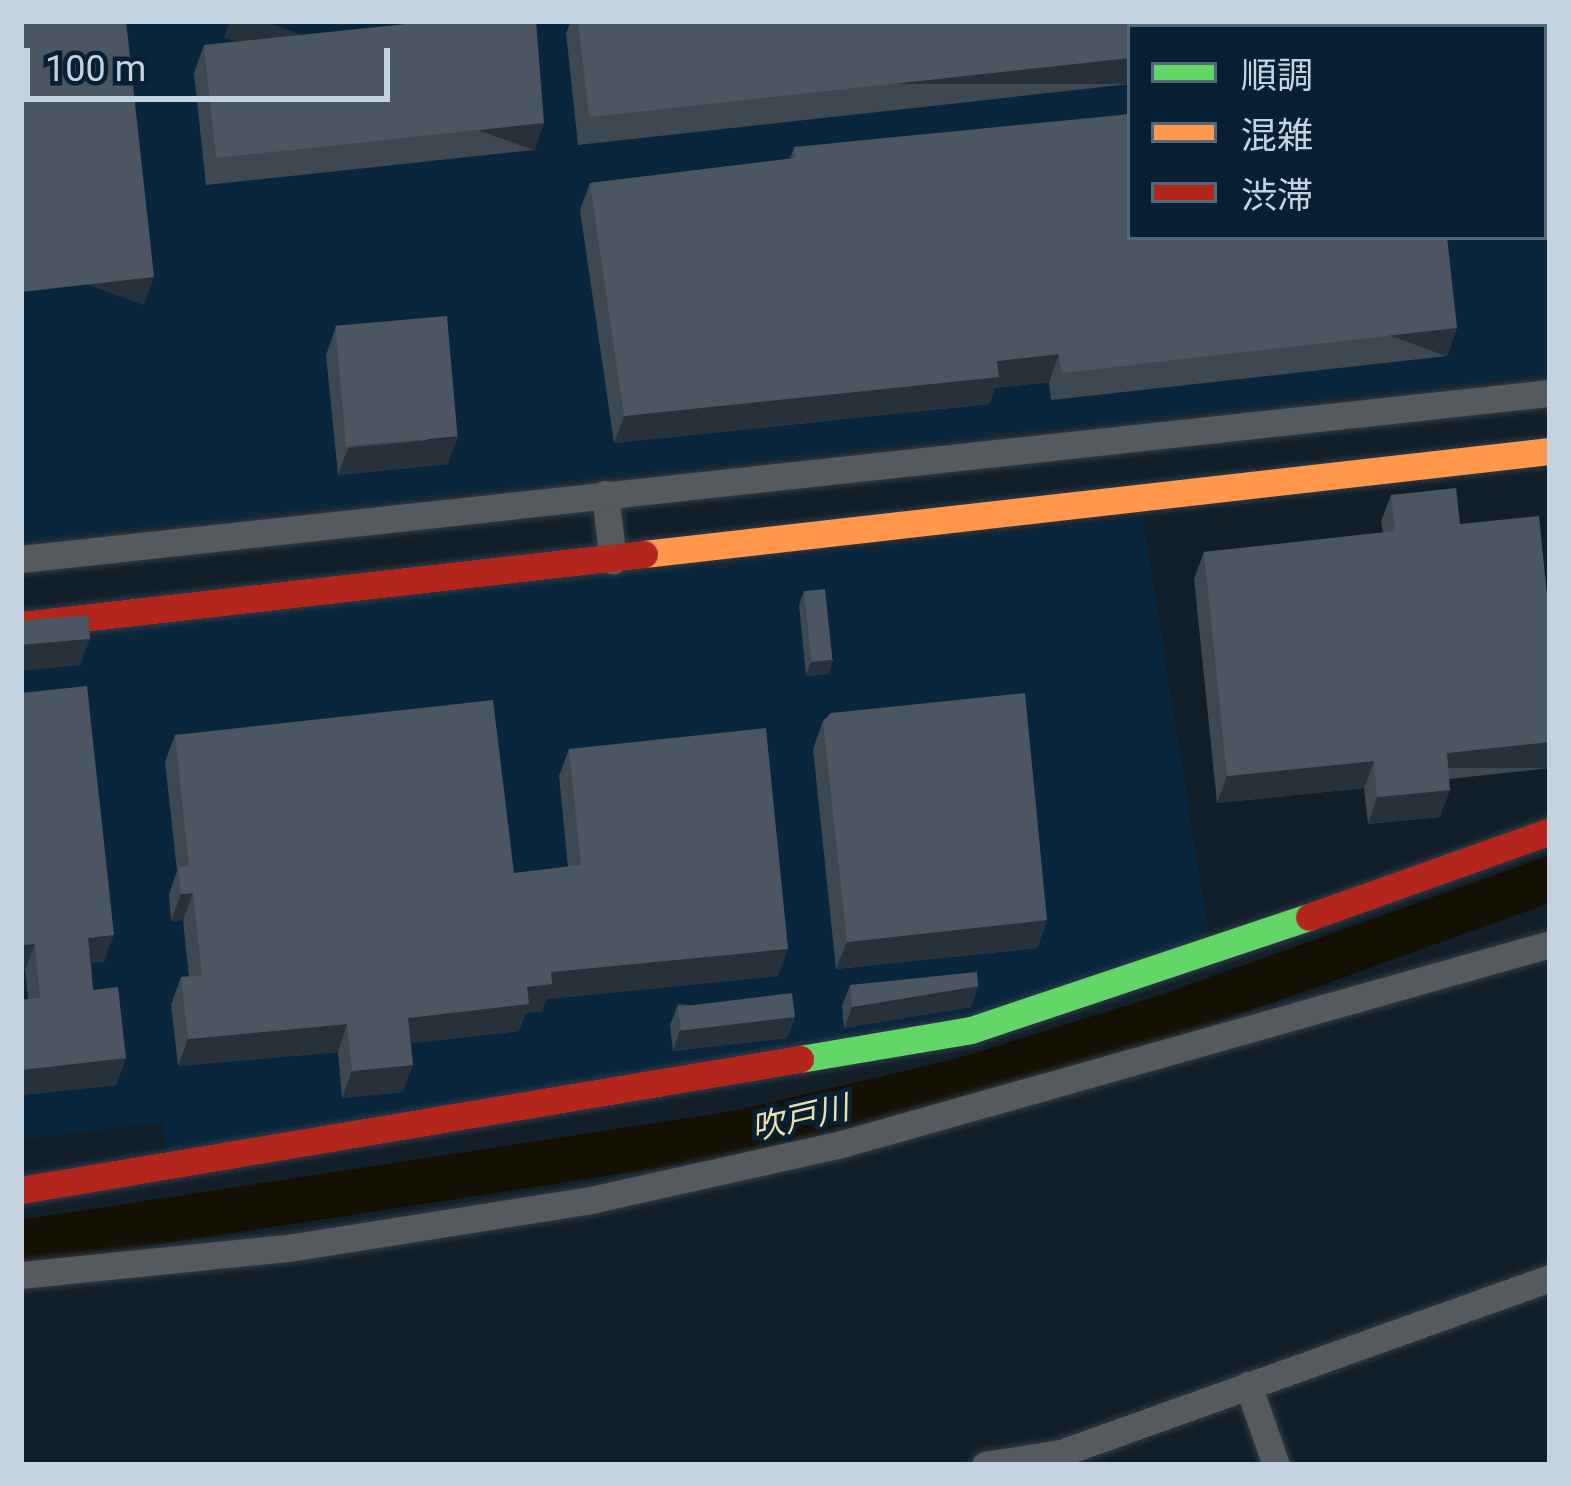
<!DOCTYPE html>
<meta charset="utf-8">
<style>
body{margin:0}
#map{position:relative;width:1571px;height:1486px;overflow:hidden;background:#121f29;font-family:Roboto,"Noto Sans JP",sans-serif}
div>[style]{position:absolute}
.built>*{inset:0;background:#09263c}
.river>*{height:45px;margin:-22.5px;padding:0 22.5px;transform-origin:22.5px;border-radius:22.5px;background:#151004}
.roads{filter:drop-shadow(0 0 3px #303b45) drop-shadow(0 0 3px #303b45)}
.street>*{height:27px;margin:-13.5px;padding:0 13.5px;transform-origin:13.5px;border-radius:13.5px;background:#555a5f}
.fast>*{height:27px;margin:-13.5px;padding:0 13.5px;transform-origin:13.5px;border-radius:13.5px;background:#63d668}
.slow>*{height:27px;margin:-13.5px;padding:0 13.5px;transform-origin:13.5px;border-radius:13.5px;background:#ff974d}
.jam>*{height:27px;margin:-13.5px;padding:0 13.5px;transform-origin:13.5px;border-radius:13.5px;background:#b3261e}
.wall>*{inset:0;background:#3d4851}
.shaded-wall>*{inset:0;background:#26313a;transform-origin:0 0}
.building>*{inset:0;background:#4c5660;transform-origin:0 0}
span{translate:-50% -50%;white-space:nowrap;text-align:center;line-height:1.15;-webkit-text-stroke:9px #082033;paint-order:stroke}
.water-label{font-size:33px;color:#ecdea8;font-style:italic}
.frame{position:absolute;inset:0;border:24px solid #c5d3e0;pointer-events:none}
.legend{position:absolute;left:1127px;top:24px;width:420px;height:216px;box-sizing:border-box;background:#082033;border:3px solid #546878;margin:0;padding:15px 21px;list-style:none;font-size:36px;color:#c5d3e0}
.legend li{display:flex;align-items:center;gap:24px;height:60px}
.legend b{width:60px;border:3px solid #546878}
.scale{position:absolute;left:24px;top:48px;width:366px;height:54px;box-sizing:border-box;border:6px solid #c5d3e0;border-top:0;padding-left:15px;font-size:36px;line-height:42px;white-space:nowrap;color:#c5d3e0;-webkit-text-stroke:9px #082033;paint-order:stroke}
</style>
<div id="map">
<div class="built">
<i style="clip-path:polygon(evenodd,21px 21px,1550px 21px,1550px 375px,21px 542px,21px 21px,1130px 27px,1544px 27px,1544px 237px,1130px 237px,1130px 27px)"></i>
<i style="clip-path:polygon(1143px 518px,1210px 942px,963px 1022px,168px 1158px,162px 1123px,21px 1140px,21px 638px)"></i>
</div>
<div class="river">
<i style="left:21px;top:1242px;width:722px;rotate:-8.68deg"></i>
<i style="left:735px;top:1133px;width:226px;rotate:-13.1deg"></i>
<i style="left:955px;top:1082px;width:228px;rotate:-17.3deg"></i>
<i style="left:1173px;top:1014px;width:401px;rotate:-19.8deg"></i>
</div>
<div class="roads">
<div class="street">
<i style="left:605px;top:494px;width:67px;rotate:83.2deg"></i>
<i style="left:21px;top:559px;width:1538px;rotate:-6.2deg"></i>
<i style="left:21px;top:1275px;width:268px;rotate:-5.8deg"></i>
<i style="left:288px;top:1248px;width:307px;rotate:-9deg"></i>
<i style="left:591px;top:1200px;width:260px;rotate:-12.6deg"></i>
<i style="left:845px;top:1143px;width:733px;rotate:-15.76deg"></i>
<i style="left:1248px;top:1385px;width:85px;rotate:70.7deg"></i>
<i style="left:985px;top:1465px;width:77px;rotate:-9deg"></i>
<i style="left:1061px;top:1453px;width:519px;rotate:-19.69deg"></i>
</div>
<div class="fast">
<i style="left:800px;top:1059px;width:173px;rotate:-9.6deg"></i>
<i style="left:971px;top:1030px;width:356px;rotate:-18.5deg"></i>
</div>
<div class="slow">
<i style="left:644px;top:554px;width:912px;rotate:-6.49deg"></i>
</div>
<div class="jam">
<i style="left:21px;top:625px;width:627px;rotate:-6.5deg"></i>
<i style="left:1309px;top:917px;width:256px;rotate:-19.6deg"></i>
<i style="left:21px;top:1190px;width:790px;rotate:-9.55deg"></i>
</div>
</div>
<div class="wall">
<i style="clip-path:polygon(571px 21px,1424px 21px,1130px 27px,1130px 84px,578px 145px,566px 33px)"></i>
<i style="clip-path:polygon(204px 45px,544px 123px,534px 150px,206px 185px,194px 73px)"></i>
<i style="clip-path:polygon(794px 147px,1457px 328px,1447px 356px,1051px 400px,1049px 382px,995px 388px,989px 404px,614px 443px,580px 210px,590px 183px,790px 159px)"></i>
<i style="clip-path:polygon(336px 327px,448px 464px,338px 475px,326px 355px)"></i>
<i style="clip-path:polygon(1391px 495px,1460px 524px,1550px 625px,1550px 768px,1449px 779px,1440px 817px,1368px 824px,1364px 788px,1217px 803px,1194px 579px,1204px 552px,1383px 533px,1381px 522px)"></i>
<i style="clip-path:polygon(804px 591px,833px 660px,828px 674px,806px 676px,799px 605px)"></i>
<i style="clip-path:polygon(21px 693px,104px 961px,91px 963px,93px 990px,126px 1058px,116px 1085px,21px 1095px,21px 1000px,28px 999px,25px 970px,21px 970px)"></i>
<i style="clip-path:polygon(823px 721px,1047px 920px,1037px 948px,836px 969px,813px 749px)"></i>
<i style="clip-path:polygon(175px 735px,514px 873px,568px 867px,559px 776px,569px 749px,778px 976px,547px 999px,542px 1011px,525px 1013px,519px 1031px,411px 1043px,403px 1092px,342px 1098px,338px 1052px,178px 1066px,171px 1005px,181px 977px,189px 977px,183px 920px,171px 921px,169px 894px,177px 871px,165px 762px)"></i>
<i style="clip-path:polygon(850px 985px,978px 986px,971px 1007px,844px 1028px,842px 1006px)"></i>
<i style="clip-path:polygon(678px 1004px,795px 1017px,787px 1038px,673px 1051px,670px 1025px)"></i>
</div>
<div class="shaded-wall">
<i style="left:1130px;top:58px;width:26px;height:544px;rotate:90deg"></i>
<i style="left:544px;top:123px;width:29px;height:330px;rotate:110deg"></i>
<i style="left:154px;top:277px;width:30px;height:134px;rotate:110deg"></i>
<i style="left:1457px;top:328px;width:30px;height:399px;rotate:110deg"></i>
<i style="clip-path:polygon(1059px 354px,1049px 382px,995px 388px,989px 404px,614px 443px,624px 416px,997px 361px)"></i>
<i style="clip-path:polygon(458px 437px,448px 464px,338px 475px,348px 448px)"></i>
<i style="clip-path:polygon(90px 639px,80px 665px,21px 671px,21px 645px)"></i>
<i style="clip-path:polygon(833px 660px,828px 674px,806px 676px,811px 662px)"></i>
<i style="left:1550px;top:742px;width:26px;height:104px;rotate:90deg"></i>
<i style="clip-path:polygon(1374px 761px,1364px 788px,1217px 803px,1227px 776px)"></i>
<i style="clip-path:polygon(1450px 790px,1440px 817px,1368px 824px,1377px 797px)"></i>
<i style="clip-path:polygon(193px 893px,183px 920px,171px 921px,181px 894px)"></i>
<i style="clip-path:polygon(1047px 920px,1037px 948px,836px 969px,847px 942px)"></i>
<i style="clip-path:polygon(114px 935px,104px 961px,79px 964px,88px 938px)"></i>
<i style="clip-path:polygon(35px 944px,25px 970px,21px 970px,21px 945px)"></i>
<i style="clip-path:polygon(788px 949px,778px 976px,547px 999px,542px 1011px,525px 1013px,519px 1031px,398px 1045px,408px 1018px,527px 987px,551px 972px)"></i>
<i style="clip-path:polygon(978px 986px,971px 1007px,844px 1028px,852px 1007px)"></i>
<i style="clip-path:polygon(795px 1017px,787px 1038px,673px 1051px,680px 1030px)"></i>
<i style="clip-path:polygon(347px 1024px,338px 1052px,178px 1066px,188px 1039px)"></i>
<i style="clip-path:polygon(126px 1058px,116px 1085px,21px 1095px,21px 1070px)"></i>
<i style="clip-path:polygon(413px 1065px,403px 1092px,342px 1098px,352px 1071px)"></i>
</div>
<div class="building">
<i style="clip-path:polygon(21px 21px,126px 21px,154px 277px,21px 292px)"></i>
<i style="clip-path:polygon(435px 21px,536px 21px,544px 123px,216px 158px,204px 45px)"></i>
<i style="clip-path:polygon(578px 21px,1424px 21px,1424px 26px,1130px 27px,1130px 58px,589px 117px)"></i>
<i style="clip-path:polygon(1130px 114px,1130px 237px,1447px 237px,1457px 328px,1061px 373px,1059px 354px,997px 361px,999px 377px,624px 416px,590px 183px,795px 158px,794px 147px)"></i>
<i style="left:447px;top:316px;width:121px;height:112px;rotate:85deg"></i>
<i style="clip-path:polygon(1456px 488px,1460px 524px,1539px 516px,1550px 625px,1550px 742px,1447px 753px,1450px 790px,1377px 797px,1374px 761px,1227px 776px,1204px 552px,1395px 531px,1391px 495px)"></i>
<i style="left:825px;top:589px;width:71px;height:21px;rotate:84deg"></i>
<i style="left:88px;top:615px;width:24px;height:67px;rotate:85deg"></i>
<i style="clip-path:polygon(87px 686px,114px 935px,88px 938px,93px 990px,118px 987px,126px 1058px,21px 1070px,21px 1000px,40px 998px,35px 944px,21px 945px,21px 693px)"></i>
<i style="clip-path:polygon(1025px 693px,1047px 920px,847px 942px,823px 721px,831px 713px)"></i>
<i style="clip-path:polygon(493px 700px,514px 873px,581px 865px,569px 749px,766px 728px,788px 949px,551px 972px,552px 984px,527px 987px,529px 1004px,408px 1018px,413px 1065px,352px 1071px,347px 1024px,188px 1039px,181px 977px,202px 975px,193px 893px,181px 894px,178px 867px,189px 866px,175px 735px)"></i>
<i style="clip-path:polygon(977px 972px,978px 986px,852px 1007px,850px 985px)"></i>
<i style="left:792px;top:993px;width:24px;height:115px;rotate:83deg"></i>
</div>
<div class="water-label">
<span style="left:800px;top:1118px;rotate:-13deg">吹戸川</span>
</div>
<div class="frame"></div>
<ul class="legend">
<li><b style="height:15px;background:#63d668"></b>順調</li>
<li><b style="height:15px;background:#ff974d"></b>混雑</li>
<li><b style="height:15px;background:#b3261e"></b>渋滞</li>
</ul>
<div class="scale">100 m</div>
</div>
